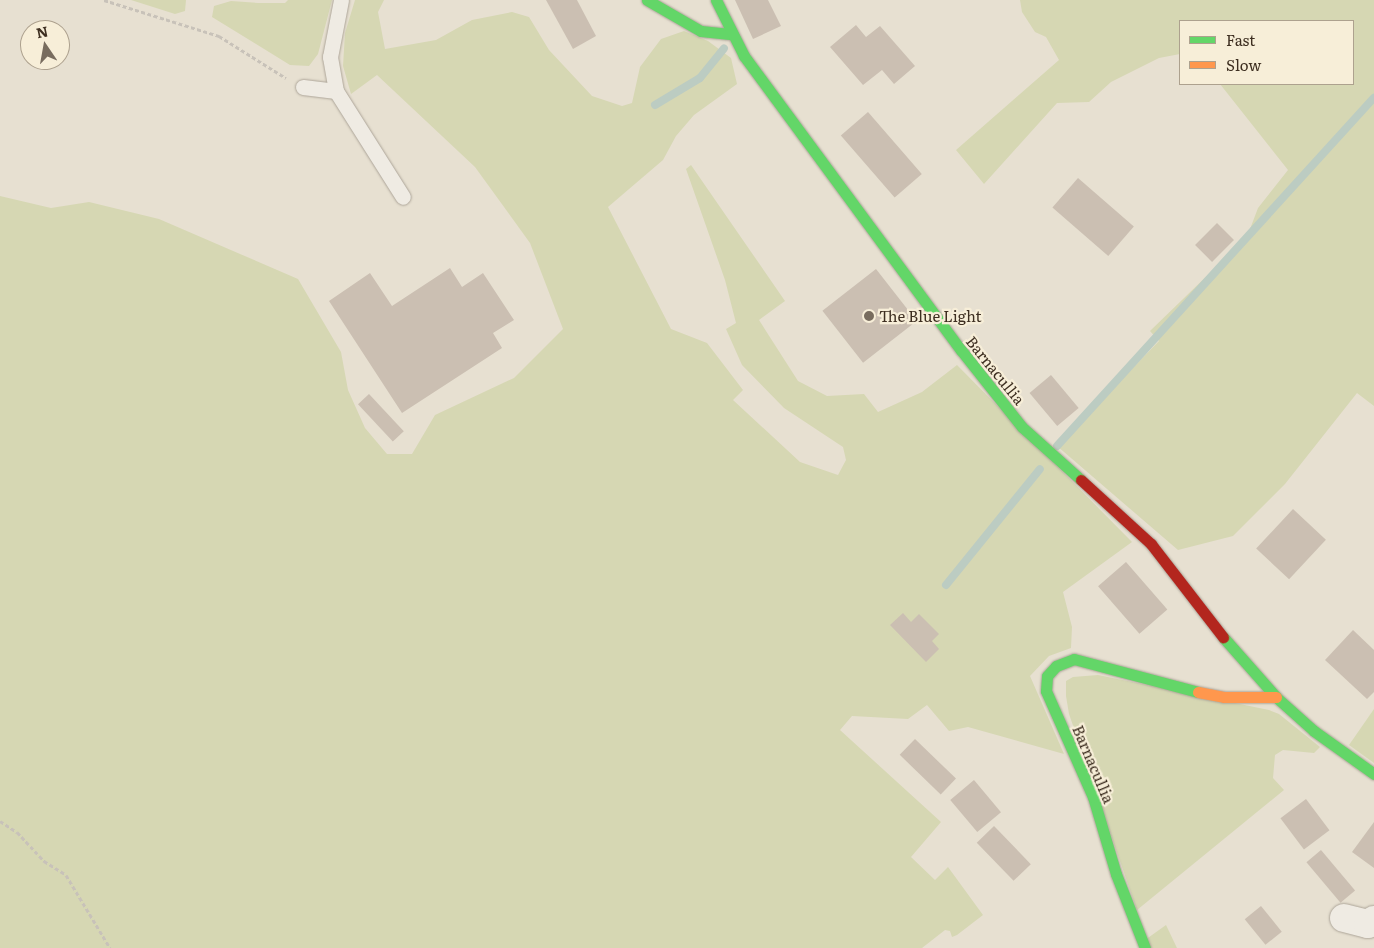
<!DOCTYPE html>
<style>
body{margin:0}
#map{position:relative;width:1374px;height:948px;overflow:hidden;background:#e7e0d1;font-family:Literata,serif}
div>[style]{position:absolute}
.green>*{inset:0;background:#d6d7b3}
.stream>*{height:8px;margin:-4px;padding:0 4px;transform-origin:4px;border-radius:4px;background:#bcccc2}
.building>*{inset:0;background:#cbbfb2;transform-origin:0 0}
.path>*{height:3px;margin-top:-1.5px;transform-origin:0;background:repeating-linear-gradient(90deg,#c8c2b9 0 4px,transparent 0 6.5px)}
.roads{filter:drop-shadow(0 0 1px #ada599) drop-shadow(0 0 1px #ada599)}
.lane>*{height:15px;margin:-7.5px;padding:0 7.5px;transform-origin:7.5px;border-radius:7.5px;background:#efebe3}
.street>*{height:28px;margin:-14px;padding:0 14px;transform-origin:14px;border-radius:14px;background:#efebe3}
.fast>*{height:11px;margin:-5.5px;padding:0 5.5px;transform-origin:5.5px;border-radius:5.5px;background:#63d668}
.slow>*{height:11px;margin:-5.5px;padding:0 5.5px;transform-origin:5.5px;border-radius:5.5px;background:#ff974d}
.jam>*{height:11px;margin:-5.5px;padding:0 5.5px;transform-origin:5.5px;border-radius:5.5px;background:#b3261e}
.dots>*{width:14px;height:14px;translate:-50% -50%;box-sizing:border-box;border:2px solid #f7eed8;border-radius:50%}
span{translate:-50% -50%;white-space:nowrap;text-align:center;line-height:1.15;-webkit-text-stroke:4.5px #f7eed8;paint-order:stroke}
.poi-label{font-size:15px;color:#3d2e20}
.left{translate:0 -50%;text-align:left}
.street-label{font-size:15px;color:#3d2e20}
.legend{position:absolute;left:1179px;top:20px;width:175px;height:65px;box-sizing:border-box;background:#f7eed8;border:1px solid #ada18e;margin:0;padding:6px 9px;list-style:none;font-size:15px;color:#3d2e20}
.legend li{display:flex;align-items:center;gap:10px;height:25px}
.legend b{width:25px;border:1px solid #ada18e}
.north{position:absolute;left:20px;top:20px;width:50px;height:50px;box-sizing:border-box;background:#f7eed8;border:1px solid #ada18e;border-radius:50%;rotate:348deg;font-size:14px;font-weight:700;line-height:20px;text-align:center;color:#3d2e20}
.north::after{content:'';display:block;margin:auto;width:18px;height:22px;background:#786c5e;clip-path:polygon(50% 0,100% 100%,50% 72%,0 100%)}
</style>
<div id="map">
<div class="green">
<i style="clip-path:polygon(131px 0,186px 0,185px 11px,175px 14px)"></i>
<i style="clip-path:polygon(288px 0,332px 0,318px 54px,309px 66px,290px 65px,212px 17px,214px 6px,231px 1px,258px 3px,285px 3px)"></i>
<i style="clip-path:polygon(355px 0,384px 0,378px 12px,385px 49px,436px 40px,472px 20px,512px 12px,529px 17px,549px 50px,592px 96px,622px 106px,632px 103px,640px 67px,661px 39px,684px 31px,708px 41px,731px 58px,737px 84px,694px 115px,676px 136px,663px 160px,608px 207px,671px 329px,707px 343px,743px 390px,733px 400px,800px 462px,838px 475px,846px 460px,843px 447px,784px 408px,742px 365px,726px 329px,736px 323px,725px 280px,686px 169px,691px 165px,785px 301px,759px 320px,798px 381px,827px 396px,864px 394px,878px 412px,922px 392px,957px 365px,1132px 542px,1063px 592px,1072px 627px,1071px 648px,1049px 656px,1030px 676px,1064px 754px,968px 727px,949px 731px,927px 705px,908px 719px,852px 716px,840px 730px,941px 822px,911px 857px,935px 880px,948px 867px,983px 915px,957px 935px,952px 937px,950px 931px,945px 930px,922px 948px,0 948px,0 196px,51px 208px,89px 202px,159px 219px,298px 279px,341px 352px,348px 390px,365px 428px,387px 454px,412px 454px,435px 415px,514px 378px,563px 329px,530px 243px,475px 167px,377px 75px,351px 94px,343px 66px,345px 33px)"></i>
<i style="clip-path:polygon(1020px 0,1374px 0,1374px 406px,1357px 393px,1285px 484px,1233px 536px,1178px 550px,1057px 446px,1159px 341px,1150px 331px,1247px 237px,1258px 208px,1288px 170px,1220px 84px,1353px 84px,1353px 21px,1180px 21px,1180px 54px,1159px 58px,1111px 82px,1089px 102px,1057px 103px,984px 184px,956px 150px,1059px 60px,1046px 37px,1035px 32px,1022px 12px)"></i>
<i style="clip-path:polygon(1098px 675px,1269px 710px,1279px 714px,1320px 747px,1314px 753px,1283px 750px,1275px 755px,1273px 778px,1284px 790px,1137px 910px,1069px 714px,1066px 696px,1066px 681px,1073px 677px)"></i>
<i style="clip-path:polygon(1374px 709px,1374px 763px,1349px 745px)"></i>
<i style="clip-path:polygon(1166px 925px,1177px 948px,1148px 948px,1145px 940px)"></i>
</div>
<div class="stream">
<i style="left:655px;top:105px;width:52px;rotate:-31deg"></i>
<i style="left:700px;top:78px;width:38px;rotate:-51deg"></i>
<i style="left:1057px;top:446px;width:471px;rotate:-47.7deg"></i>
<i style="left:946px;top:585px;width:149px;rotate:-51deg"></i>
</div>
<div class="building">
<i style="clip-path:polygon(546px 0,577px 0,596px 36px,573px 49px)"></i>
<i style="clip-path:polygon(735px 0,768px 0,781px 26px,753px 39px)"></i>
<i style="clip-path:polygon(856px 25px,866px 37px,880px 26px,915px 66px,894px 84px,882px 70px,863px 85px,830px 47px)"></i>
<i style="left:868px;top:112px;width:82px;height:36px;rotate:49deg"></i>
<i style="left:1078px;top:178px;width:74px;height:39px;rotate:41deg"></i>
<i style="left:1217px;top:223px;width:24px;height:31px;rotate:45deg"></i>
<i style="clip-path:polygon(450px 268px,462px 287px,483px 273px,514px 320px,493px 333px,502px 348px,402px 413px,329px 301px,370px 273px,392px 306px)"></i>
<i style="left:876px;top:269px;width:66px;height:68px;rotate:52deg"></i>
<i style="left:1051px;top:375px;width:43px;height:28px;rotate:50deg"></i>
<i style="left:369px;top:394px;width:51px;height:15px;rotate:47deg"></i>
<i style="left:1293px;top:509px;width:45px;height:54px;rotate:43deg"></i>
<i style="left:1126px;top:562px;width:63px;height:37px;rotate:49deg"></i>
<i style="clip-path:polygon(903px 613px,911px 622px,919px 614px,939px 634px,932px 641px,939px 649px,926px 662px,890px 625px)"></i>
<i style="clip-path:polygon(1353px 630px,1374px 650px,1374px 692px,1367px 699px,1325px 660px)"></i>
<i style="left:915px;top:739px;width:57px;height:22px;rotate:44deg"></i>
<i style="left:974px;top:780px;width:42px;height:31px;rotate:50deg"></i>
<i style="left:1306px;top:799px;width:39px;height:32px;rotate:53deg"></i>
<i style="clip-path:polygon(1374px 822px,1374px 868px,1352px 852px)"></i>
<i style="left:994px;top:826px;width:53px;height:24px;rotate:46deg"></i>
<i style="left:1321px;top:850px;width:53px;height:19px;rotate:50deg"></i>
<i style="left:1261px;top:906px;width:33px;height:21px;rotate:51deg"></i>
</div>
<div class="path">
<i style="left:104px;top:0;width:121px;rotate:17.4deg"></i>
<i style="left:219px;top:36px;width:79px;rotate:32.1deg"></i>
<i style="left:0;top:821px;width:20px;rotate:33deg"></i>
<i style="left:17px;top:832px;width:40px;rotate:47deg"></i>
<i style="left:44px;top:861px;width:26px;rotate:32deg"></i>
<i style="left:66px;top:875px;width:85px;rotate:58.9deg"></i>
</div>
<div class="roads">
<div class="lane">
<i style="left:303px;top:87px;width:33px;rotate:7deg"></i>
<i style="left:336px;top:91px;width:35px;rotate:-100deg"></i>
<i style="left:330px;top:57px;width:58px;rotate:-79.1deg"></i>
<i style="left:336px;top:91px;width:125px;rotate:57.7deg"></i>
</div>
<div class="street">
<i style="left:1344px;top:918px;width:25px;rotate:14deg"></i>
<i style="left:1368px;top:924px;width:7px;rotate:-34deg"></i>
</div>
<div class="fast">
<i style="left:647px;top:0;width:62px;rotate:29.9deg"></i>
<i style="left:701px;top:31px;width:31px;rotate:6deg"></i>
<i style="left:716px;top:0;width:63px;rotate:63.4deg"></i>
<i style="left:744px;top:56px;width:365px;rotate:53.6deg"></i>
<i style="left:961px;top:350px;width:98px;rotate:51.6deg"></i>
<i style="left:1022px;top:427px;width:79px;rotate:41.9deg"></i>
<i style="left:1223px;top:637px;width:80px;rotate:48.5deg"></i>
<i style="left:1276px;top:697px;width:51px;rotate:41.8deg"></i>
<i style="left:1314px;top:731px;width:74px;rotate:35.6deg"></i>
<i style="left:1145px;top:948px;width:79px;rotate:-111.4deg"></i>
<i style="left:1116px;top:874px;width:80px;rotate:-106.6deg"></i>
<i style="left:1093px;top:797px;width:116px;rotate:-113.9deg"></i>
<i style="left:1046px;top:691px;width:15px;rotate:-86deg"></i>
<i style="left:1047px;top:676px;width:13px;rotate:-48deg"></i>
<i style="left:1056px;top:666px;width:19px;rotate:-21deg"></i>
<i style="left:1074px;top:659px;width:128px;rotate:14.9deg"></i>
</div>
<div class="slow">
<i style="left:1198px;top:692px;width:26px;rotate:11deg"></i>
<i style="left:1224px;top:697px;width:52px"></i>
</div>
<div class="jam">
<i style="left:1081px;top:480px;width:95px;rotate:42.4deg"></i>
<i style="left:1151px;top:544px;width:118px;rotate:52.3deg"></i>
</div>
</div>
<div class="dots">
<i style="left:869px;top:316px;background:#786c5e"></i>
</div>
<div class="poi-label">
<span class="left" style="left:879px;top:316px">The Blue Light</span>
</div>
<div class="street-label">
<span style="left:996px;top:370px;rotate:51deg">Barnacullia</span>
<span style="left:1094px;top:764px;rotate:67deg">Barnacullia</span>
</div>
<ul class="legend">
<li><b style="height:6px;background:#63d668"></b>Fast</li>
<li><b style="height:6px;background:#ff974d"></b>Slow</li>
</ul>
<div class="north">N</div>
</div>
